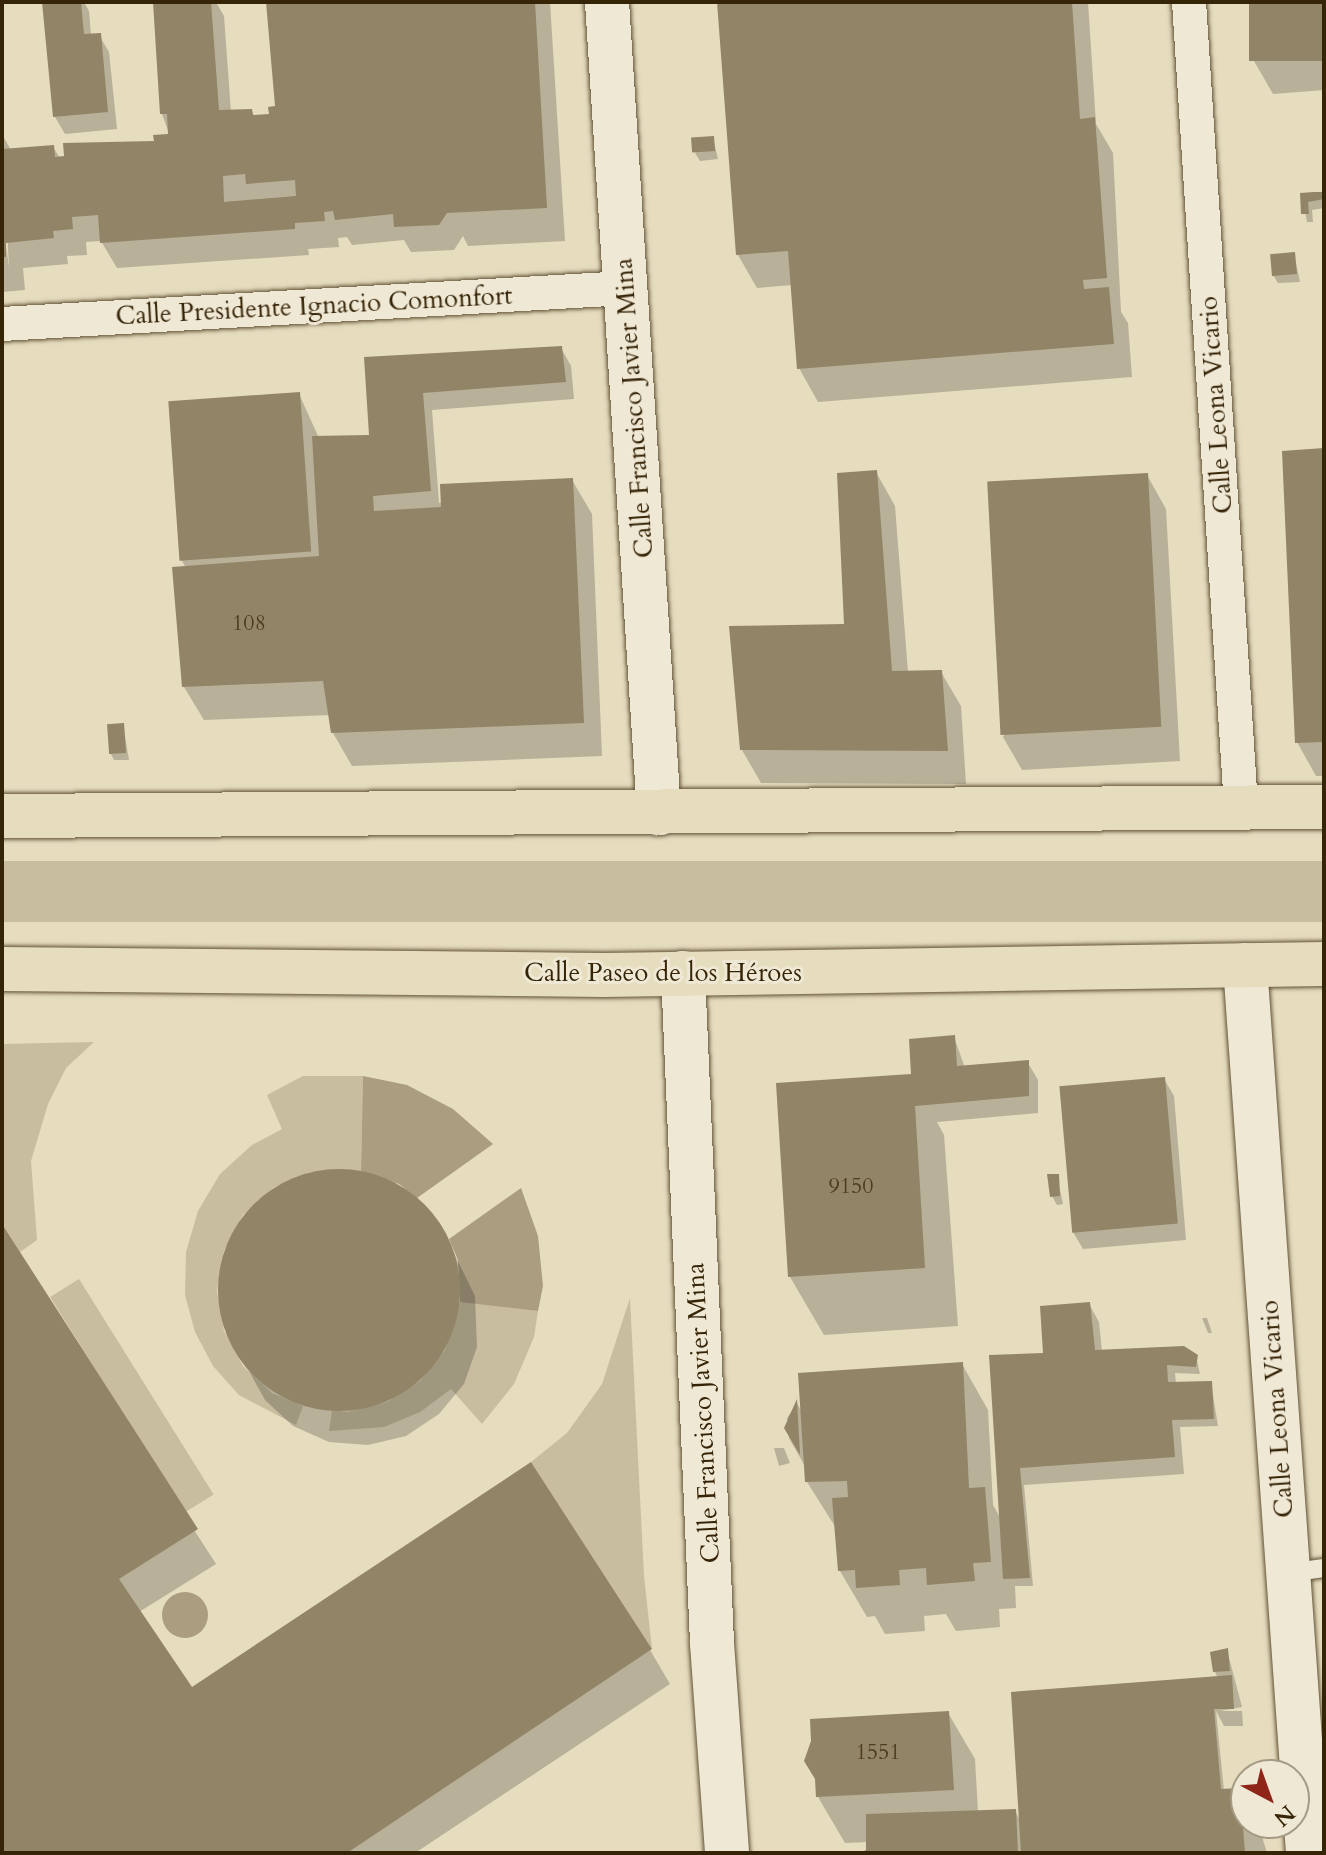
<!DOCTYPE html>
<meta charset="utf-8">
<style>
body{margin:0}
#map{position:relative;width:1326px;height:1855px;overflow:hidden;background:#e6dcbe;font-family:Cardo,serif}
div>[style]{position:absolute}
.green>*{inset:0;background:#c8bd9f;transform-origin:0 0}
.water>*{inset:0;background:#aa9d80}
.round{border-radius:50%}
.shadow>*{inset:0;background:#0003}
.building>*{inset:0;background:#928466;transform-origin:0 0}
.roads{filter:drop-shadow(0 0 2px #625235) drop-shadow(0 0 2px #625235)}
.service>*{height:18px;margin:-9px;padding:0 9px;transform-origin:9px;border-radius:9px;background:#efe8d5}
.minor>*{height:34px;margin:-17px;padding:0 17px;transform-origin:17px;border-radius:17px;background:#efe8d5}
.tertiary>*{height:44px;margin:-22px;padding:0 22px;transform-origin:22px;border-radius:22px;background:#efe8d5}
.primary>*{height:44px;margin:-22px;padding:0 22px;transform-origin:22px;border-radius:22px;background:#e6dcbe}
span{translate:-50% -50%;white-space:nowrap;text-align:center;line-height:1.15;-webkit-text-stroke:6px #efe8d5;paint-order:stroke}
.number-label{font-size:22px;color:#4d3c1f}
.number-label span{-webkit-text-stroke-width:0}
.street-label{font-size:26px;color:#362407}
.frame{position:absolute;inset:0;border:4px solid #362407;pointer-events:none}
.north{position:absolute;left:1230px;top:1759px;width:80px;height:80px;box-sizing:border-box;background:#efe8d5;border:2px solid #a59a83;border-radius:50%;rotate:139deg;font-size:22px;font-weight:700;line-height:32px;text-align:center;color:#362407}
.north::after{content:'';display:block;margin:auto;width:28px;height:36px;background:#8f2418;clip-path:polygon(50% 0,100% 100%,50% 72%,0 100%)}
</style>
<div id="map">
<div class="green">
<i style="left:1324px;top:861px;width:61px;height:1322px;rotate:90deg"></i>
<i style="clip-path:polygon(94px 1042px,66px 1068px,48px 1104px,31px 1161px,37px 1240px,20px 1252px,2px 1224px,2px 1044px)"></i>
<i style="clip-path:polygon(303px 1076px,363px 1076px,361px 1171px,311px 1172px,273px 1188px,243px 1215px,224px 1251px,217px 1291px,224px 1331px,243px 1366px,272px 1393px,303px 1406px,296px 1425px,239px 1395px,213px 1366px,195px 1332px,185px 1295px,186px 1252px,198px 1211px,220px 1174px,252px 1145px,282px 1129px,267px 1095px)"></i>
<i style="left:79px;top:1279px;width:254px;height:34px;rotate:58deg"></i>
<i style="clip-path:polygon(630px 1298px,644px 1576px,652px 1649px,531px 1462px,567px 1433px,602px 1384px)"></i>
<i style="clip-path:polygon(460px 1301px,538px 1311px,534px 1337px,514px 1384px,482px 1424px,451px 1389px,420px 1412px,384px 1427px,329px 1431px,332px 1410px,348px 1412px,387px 1402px,420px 1381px,445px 1350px)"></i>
</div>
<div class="water">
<i style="clip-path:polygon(363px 1076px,407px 1085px,453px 1109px,493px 1144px,417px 1198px,399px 1184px,361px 1171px)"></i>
<i style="clip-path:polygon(521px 1188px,538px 1236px,543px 1286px,538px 1311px,460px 1302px,458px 1260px,449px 1239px)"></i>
<i class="round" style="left:162px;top:1592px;width:46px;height:46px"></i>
</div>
<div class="shadow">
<i style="clip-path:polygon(44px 2px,84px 2px,89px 11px,91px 35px,99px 35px,109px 52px,117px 129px,65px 134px,55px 117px)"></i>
<i style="clip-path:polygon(155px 2px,216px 2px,224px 16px,231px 112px,251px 111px,255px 117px,272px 116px,277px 108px,268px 2px,550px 2px,565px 241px,468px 246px,463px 236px,454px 250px,411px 252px,404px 240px,352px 245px,347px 237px,338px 238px,339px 247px,308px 249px,309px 255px,117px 268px,101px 241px,86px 242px,87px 255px,67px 256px,68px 264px,23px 268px,25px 290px,2px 292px,2px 217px,9px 267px,2px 134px,11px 150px,53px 147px,60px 158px,157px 142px,170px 136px,162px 114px)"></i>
<i style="clip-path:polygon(719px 2px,1088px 2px,1096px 124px,1113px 153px,1121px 312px,1128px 323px,1132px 377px,818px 402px,799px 368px,792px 285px,757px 288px,738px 255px)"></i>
<i style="clip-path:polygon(1251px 2px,1324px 2px,1324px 90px,1273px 94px,1254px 61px)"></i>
<i style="clip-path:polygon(713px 138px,718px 159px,700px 161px,695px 153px)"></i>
<i style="clip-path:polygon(1324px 194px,1324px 208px,1312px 210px,1313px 222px,1307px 222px,1302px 195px)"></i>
<i style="clip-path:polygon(1294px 254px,1300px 282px,1278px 283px,1273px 275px)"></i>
<i style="clip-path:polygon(561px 348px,571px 366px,574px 399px,432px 410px,439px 503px,572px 480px,592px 514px,602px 756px,352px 766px,333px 733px,330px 715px,204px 720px,184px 687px,186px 568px,181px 559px,299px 394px,319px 438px,371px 443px,366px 359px)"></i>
<i style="clip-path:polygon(1324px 450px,1324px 776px,1316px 776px,1297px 742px)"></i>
<i style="clip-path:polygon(876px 472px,895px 506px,908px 672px,941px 672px,961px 706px,966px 784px,761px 783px,742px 750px,846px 626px)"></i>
<i style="clip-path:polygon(1147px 475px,1166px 509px,1180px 761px,1022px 770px,1003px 737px)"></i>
<i style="clip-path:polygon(123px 725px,129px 760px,114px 760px,110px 752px)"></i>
<i style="clip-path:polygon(954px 1037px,965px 1068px,1028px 1063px,1038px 1080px,1038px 1113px,937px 1122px,944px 1135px,958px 1326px,824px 1335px,790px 1277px,915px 1084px)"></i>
<i style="clip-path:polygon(1164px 1079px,1174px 1096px,1186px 1240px,1083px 1249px,1073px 1232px)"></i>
<i style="clip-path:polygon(311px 1174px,369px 1175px,416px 1200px,443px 1231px,475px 1296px,477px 1347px,464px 1384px,439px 1414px,406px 1436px,368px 1445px,329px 1442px,293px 1426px,265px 1400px,226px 1330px,219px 1291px,226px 1251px,245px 1216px,275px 1190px)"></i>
<i style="clip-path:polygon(1057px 1176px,1063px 1204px,1057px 1205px,1052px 1196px)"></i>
<i style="clip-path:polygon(2px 1232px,216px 1564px,139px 1612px,191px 1690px,650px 1650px,670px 1684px,415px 1853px,2px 1853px)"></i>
<i style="clip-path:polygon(1089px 1304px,1099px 1322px,1102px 1352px,1196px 1356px,1200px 1374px,1175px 1373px,1176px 1384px,1211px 1383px,1218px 1426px,1180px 1427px,1184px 1474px,1024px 1485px,1033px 1586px,1015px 1586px,1016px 1608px,999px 1609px,1000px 1627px,956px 1631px,946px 1614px,924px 1616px,925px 1631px,885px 1634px,875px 1616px,867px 1617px,840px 1571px,836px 1528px,807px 1482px,806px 1468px,789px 1438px,787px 1418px,797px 1403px,803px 1414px,962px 1364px,988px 1410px,993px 1505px,1001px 1519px,1045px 1355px)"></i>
<i style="clip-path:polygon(1202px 1318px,1207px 1318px,1212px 1333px,1208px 1333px)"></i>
<i style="clip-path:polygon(774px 1448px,784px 1448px,790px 1463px,779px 1466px)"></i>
<i style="clip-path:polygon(1227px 1650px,1242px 1707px,1220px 1711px,1242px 1711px,1243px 1726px,1224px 1726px,1216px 1711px,1224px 1791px,1239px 1790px,1246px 1802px,1246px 1823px,1258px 1823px,1267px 1853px,865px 1853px,868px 1842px,845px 1843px,818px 1797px,948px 1713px,975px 1759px,978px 1812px,1015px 1811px,1021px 1822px,1218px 1678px,1215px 1672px)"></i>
</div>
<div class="building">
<i style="clip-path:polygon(42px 2px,81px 2px,84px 34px,101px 33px,108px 112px,53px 117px)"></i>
<i style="clip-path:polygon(evenodd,153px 2px,211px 2px,219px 110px,252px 109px,253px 115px,269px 114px,268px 107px,275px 106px,266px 2px,535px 2px,547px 208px,447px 213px,439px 225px,394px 227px,393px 214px,335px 220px,333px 211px,324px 212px,325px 221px,295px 223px,295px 229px,100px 243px,98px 215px,72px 217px,73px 229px,53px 231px,54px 238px,6px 243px,6px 257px,2px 257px,2px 149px,54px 145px,55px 157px,64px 156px,63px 143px,154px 141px,153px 135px,168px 134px,167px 114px,160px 114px,153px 2px,245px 174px,246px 184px,295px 180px,296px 196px,224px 202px,223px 176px,245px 174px)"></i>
<i style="clip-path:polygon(717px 2px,1072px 2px,1080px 119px,1095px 117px,1107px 278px,1083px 280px,1084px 289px,1109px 287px,1114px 344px,797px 369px,788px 251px,736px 255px)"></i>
<i style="left:1249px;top:2px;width:75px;height:59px"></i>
<i style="left:714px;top:136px;width:15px;height:23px;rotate:86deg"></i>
<i style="clip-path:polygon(1314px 192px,1324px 192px,1324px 199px,1308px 202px,1309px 214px,1301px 214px,1300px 193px)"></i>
<i style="left:1295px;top:252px;width:22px;height:25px;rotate:85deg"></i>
<i style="clip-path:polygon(562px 346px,566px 382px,423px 393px,431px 491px,373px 496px,374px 511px,441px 507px,440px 484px,573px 478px,584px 723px,331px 733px,323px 681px,182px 687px,172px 567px,319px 556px,312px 436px,369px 435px,364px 357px)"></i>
<i style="left:300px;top:392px;width:160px;height:132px;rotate:86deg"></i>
<i style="clip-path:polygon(1324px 448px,1324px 742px,1295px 743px,1282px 451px)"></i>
<i style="clip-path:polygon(877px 470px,892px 671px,942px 670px,948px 751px,740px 750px,729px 626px,844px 624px,837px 473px)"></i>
<i style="left:1148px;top:473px;width:254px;height:161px;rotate:87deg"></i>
<i style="left:124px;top:723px;width:30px;height:17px;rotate:86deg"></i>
<i style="clip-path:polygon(955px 1035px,957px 1066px,1029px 1060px,1029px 1096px,915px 1106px,925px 1268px,788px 1277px,776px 1083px,911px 1074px,909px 1039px)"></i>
<i style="left:1165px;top:1077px;width:147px;height:106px;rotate:85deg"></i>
<i class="round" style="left:218px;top:1169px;width:242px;height:242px"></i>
<i style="clip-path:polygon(1047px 1174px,1059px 1174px,1060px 1196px,1050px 1197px)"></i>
<i style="clip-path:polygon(2px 1224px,198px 1529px,119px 1579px,192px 1687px,531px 1462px,652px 1649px,347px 1853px,2px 1853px)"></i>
<i style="clip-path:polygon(1090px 1302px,1095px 1350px,1184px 1346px,1198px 1355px,1196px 1367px,1167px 1365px,1168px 1382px,1212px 1381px,1214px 1419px,1172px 1420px,1175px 1457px,1020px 1468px,1030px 1578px,1003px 1579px,989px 1355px,1043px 1353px,1040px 1306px)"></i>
<i style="clip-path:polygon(963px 1362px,969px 1488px,985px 1487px,991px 1562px,973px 1563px,975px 1581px,927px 1585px,926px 1568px,899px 1570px,900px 1585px,856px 1588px,855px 1570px,838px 1571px,832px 1498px,848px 1497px,847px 1481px,805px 1482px,798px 1373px)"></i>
<i style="clip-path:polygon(797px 1399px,800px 1455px,784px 1428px)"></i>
<i style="clip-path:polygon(1228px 1648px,1230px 1671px,1213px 1672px,1210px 1652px)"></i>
<i style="clip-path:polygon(1232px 1675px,1234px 1709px,1214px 1709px,1221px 1789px,1240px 1788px,1245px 1853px,1021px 1853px,1011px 1692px)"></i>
<i style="clip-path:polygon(949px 1711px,954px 1790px,816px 1797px,815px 1779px,804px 1761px,811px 1741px,810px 1719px)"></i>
<i style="clip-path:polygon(1016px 1809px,1018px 1853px,860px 1853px,866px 1850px,866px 1814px)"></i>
</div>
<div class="roads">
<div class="service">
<i style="left:1288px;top:1573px;width:36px;rotate:-8deg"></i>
</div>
<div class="minor">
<i style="left:1189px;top:2px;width:807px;rotate:86.3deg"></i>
<i style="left:2px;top:324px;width:625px;rotate:-3.3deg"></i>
</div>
<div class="tertiary">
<i style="left:607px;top:2px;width:813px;rotate:86.33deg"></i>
<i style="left:1245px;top:965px;width:890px;rotate:85.94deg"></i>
<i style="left:683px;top:973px;width:671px;rotate:87.52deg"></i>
<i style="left:712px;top:1643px;width:211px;rotate:85.9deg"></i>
</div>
<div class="primary">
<i style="left:2px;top:816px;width:1322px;rotate:-0.39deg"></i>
<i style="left:2px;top:969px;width:602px;rotate:0.57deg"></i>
<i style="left:604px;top:975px;width:720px;rotate:-0.88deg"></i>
</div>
</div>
<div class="number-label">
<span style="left:249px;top:624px">108</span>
<span style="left:851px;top:1187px">9150</span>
<span style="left:878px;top:1753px">1551</span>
</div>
<div class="street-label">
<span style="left:314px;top:306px;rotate:-3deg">Calle Presidente Ignacio Comonfort</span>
<span style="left:1216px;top:405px;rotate:-94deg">Calle Leona Vicario</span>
<span style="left:634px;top:408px;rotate:-94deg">Calle Francisco Javier Mina</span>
<span style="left:663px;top:973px">Calle Paseo de los Héroes</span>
<span style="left:1277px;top:1409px;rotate:-94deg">Calle Leona Vicario</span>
<span style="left:703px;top:1413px;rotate:-93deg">Calle Francisco Javier Mina</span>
</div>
<div class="frame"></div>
<div class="north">N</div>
</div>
